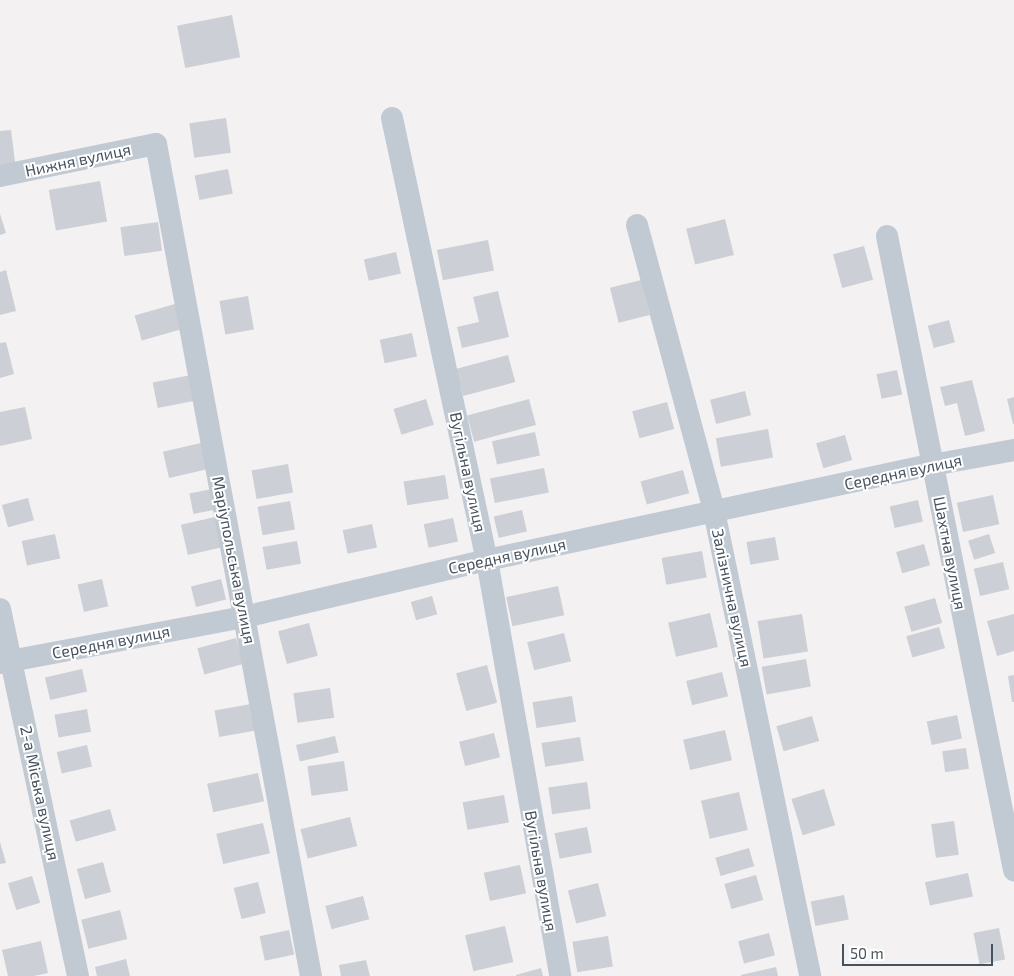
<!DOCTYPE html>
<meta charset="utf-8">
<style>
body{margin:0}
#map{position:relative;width:1014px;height:976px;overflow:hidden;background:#f3f1f1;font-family:"Exo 2",sans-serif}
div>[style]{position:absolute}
.building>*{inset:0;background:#cccfd5;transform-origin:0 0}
.street>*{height:22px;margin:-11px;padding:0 11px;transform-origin:11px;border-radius:11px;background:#c1c9d3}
span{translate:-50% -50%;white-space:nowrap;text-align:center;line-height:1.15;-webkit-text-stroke:4px #fff;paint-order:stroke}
.street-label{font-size:16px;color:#47525f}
.scale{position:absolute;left:842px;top:944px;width:151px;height:22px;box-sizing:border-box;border:2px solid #47525f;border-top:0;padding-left:6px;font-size:15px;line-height:18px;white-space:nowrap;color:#47525f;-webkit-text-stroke:4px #fff;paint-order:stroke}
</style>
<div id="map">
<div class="building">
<i style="left:232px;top:15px;width:43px;height:56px;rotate:79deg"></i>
<i style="left:226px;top:118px;width:35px;height:37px;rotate:82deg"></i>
<i style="clip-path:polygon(11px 130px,15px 162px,0 165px,0 131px)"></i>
<i style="left:228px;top:169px;width:25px;height:34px;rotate:79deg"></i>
<i style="left:100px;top:181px;width:41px;height:52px;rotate:80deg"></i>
<i style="clip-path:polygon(0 214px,6px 233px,0 235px)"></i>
<i style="left:725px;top:219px;width:37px;height:40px;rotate:76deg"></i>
<i style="left:158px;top:222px;width:29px;height:38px;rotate:82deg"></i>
<i style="left:488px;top:240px;width:31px;height:52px;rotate:79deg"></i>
<i style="left:864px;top:246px;width:35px;height:32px;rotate:75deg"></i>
<i style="left:396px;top:252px;width:22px;height:33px;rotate:77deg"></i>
<i style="clip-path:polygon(6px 270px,16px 311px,0 315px,0 272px)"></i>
<i style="left:641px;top:280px;width:36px;height:32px;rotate:76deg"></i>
<i style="clip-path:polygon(498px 291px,509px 337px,462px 348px,457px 327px,479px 322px,473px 297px)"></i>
<i style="left:248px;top:296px;width:34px;height:29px;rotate:80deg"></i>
<i style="left:175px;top:304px;width:26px;height:42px;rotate:74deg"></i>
<i style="left:949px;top:320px;width:23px;height:22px;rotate:75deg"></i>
<i style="left:412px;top:333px;width:24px;height:33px;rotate:78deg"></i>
<i style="clip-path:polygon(6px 342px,14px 374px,0 378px,0 343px)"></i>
<i style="left:508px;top:355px;width:28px;height:54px;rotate:75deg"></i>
<i style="left:897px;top:370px;width:25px;height:21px;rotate:78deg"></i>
<i style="left:191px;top:375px;width:26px;height:39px;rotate:79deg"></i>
<i style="clip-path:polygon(972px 380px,985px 431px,965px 436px,957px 403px,945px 406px,940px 387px)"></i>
<i style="left:745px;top:391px;width:25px;height:36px;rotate:76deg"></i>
<i style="clip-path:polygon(1014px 397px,1014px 424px,1013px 424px,1007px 399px)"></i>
<i style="left:426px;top:399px;width:27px;height:34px;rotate:73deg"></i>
<i style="left:529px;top:399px;width:27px;height:64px;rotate:75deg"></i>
<i style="left:667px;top:402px;width:28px;height:36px;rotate:75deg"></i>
<i style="clip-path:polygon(25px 407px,32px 439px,0 446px,0 412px)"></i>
<i style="left:768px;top:429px;width:29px;height:53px;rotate:80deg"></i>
<i style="left:535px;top:432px;width:24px;height:44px;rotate:78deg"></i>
<i style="left:845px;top:435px;width:26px;height:30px;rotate:74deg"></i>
<i style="left:201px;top:443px;width:27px;height:39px;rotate:77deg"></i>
<i style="left:288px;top:464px;width:29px;height:37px;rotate:80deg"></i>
<i style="left:544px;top:468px;width:25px;height:55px;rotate:79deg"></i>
<i style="left:683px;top:470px;width:24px;height:44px;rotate:75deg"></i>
<i style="left:445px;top:475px;width:24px;height:42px;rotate:81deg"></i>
<i style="left:212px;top:489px;width:21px;height:23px;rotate:79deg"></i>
<i style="left:993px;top:495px;width:30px;height:37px;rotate:78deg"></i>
<i style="left:28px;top:498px;width:23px;height:27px;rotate:75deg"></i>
<i style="left:918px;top:500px;width:22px;height:29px;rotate:77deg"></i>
<i style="left:290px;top:501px;width:29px;height:33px;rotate:80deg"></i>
<i style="left:522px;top:510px;width:22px;height:29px;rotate:77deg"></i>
<i style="left:215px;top:517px;width:31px;height:35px;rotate:77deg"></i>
<i style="left:453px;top:518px;width:24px;height:30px;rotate:78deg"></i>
<i style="left:372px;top:524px;width:24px;height:30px;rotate:78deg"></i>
<i style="left:55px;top:534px;width:25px;height:34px;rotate:78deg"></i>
<i style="left:989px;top:534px;width:20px;height:22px;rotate:72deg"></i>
<i style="left:775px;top:537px;width:23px;height:29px;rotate:80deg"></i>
<i style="left:297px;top:541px;width:23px;height:35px;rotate:80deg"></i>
<i style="left:924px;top:544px;width:22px;height:29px;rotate:74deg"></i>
<i style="left:702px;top:551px;width:27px;height:41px;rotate:80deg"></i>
<i style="left:1003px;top:562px;width:28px;height:30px;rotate:77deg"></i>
<i style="left:102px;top:579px;width:28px;height:25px;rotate:77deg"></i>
<i style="left:221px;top:579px;width:21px;height:31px;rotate:76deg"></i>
<i style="left:558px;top:586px;width:30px;height:53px;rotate:78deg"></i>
<i style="left:432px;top:596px;width:19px;height:22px;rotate:74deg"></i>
<i style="left:935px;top:598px;width:26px;height:32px;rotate:74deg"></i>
<i style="left:710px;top:613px;width:35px;height:43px;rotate:77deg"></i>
<i style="left:802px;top:614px;width:38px;height:45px;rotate:81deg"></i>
<i style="clip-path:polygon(1014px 614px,1014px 651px,997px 656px,987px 621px)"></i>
<i style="left:309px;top:623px;width:34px;height:32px;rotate:75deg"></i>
<i style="left:939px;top:627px;width:22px;height:34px;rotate:74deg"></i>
<i style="left:564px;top:633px;width:29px;height:38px;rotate:76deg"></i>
<i style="left:236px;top:638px;width:27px;height:40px;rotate:75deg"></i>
<i style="left:806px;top:659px;width:28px;height:45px;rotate:80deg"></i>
<i style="left:487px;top:665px;width:39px;height:32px;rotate:75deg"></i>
<i style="left:82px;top:669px;width:23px;height:38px;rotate:77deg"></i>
<i style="left:722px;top:672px;width:25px;height:37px;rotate:76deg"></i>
<i style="clip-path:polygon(1014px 675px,1014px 702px,1012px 702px,1008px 676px)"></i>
<i style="left:330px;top:688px;width:30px;height:37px;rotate:82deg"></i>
<i style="left:572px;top:696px;width:26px;height:40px;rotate:81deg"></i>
<i style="left:251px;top:704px;width:27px;height:37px;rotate:80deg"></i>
<i style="left:87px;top:709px;width:23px;height:33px;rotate:80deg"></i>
<i style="left:957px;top:715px;width:24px;height:31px;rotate:78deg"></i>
<i style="left:812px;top:716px;width:26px;height:37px;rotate:74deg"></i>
<i style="left:725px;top:730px;width:31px;height:43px;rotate:77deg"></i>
<i style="left:494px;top:733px;width:25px;height:36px;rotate:76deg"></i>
<i style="left:335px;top:736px;width:17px;height:40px;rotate:77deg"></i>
<i style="left:580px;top:737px;width:24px;height:39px;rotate:81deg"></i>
<i style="left:87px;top:745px;width:22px;height:31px;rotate:77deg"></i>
<i style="left:966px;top:748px;width:21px;height:24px;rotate:82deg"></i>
<i style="left:344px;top:761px;width:30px;height:37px;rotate:82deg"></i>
<i style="left:258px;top:773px;width:29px;height:52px;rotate:78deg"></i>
<i style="left:587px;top:782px;width:27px;height:39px;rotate:82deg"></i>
<i style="left:824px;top:789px;width:38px;height:34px;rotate:73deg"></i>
<i style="left:739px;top:792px;width:39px;height:39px;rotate:77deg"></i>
<i style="left:504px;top:795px;width:28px;height:42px;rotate:80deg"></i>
<i style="left:110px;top:809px;width:22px;height:42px;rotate:74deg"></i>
<i style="left:350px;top:817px;width:30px;height:51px;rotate:76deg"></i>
<i style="left:954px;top:821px;width:34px;height:23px;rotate:82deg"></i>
<i style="left:263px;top:823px;width:31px;height:48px;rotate:77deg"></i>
<i style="left:587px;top:827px;width:26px;height:33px;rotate:79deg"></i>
<i style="clip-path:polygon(0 842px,6px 863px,0 864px)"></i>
<i style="left:749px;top:848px;width:19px;height:35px;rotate:74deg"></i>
<i style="left:103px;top:862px;width:31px;height:27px;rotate:75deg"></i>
<i style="left:520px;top:865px;width:29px;height:37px;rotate:78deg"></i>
<i style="left:968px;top:873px;width:24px;height:44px;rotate:78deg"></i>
<i style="left:756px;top:875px;width:26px;height:33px;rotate:74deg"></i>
<i style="left:32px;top:876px;width:28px;height:25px;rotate:73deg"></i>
<i style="left:258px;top:882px;width:32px;height:25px;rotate:76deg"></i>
<i style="left:598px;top:883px;width:34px;height:31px;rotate:76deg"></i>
<i style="left:844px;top:895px;width:25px;height:34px;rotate:79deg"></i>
<i style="left:363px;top:896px;width:24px;height:39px;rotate:75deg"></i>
<i style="left:120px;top:910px;width:30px;height:40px;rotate:76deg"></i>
<i style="left:505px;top:926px;width:37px;height:41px;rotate:77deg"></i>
<i style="left:999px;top:928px;width:32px;height:26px;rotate:79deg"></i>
<i style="left:289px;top:930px;width:25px;height:30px;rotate:78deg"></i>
<i style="left:769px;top:933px;width:23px;height:32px;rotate:75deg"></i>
<i style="left:608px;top:936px;width:31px;height:36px;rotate:81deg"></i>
<i style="clip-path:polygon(41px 941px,48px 973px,34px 976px,8px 976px,2px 950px)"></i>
<i style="clip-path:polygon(126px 959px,130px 976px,97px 976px,95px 967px)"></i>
<i style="clip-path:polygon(366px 960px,370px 976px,341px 976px,339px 965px)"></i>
<i style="clip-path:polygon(776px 967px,778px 976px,741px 976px,741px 975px)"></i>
<i style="clip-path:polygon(541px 968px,543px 976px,516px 976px,516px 975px)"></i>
</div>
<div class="street">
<i style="left:392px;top:118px;width:452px;rotate:77.9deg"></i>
<i style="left:487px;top:560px;width:422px;rotate:80deg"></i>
<i style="left:0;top:176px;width:159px;rotate:-11.6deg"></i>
<i style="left:156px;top:144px;width:846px;rotate:79.45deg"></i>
<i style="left:637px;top:225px;width:296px;rotate:74.9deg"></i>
<i style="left:714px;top:511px;width:475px;rotate:78.3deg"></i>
<i style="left:887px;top:236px;width:647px;rotate:78.67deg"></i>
<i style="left:0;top:609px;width:375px;rotate:78deg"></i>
<i style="left:0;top:663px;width:248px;rotate:-10.7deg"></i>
<i style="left:244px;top:617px;width:250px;rotate:-13.2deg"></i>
<i style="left:487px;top:560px;width:455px;rotate:-12.1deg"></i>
<i style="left:932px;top:465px;width:83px;rotate:-10.4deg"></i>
</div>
<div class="street-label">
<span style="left:78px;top:160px;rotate:-12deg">Нижня вулиця</span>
<span style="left:468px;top:472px;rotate:78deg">Вугільна вулиця</span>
<span style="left:903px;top:472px;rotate:-12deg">Середня вулиця</span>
<span style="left:950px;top:553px;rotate:79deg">Шахтна вулиця</span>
<span style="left:507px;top:556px;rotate:-12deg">Середня вулиця</span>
<span style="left:234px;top:560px;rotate:79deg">Маріупольська вулиця</span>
<span style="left:732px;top:598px;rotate:78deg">Залізнична вулиця</span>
<span style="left:111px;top:642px;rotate:-11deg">Середня вулиця</span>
<span style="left:40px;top:793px;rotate:78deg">2-а Міська вулиця</span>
<span style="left:541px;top:871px;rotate:80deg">Вугільна вулиця</span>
</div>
<div class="scale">50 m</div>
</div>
